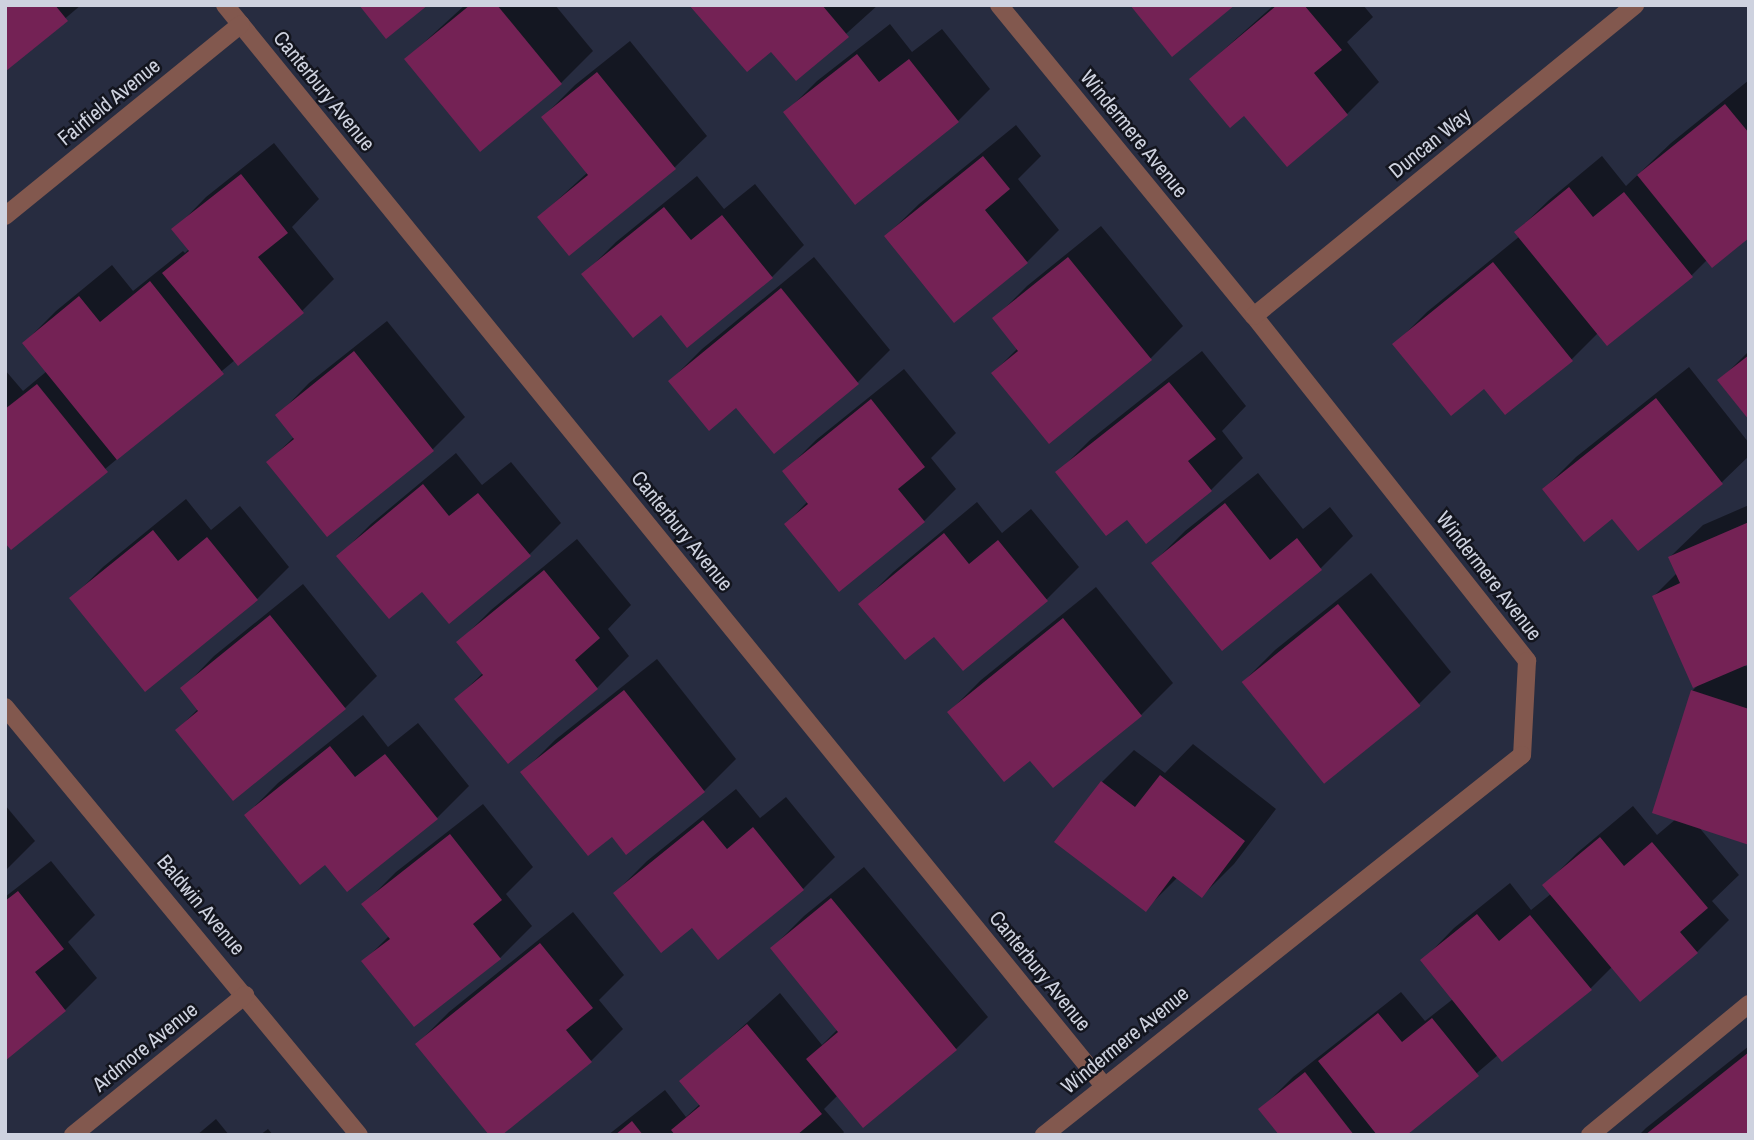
<!DOCTYPE html>
<style>
body{margin:0}
#map{position:relative;width:1754px;height:1140px;overflow:hidden;background:#272c40;font-family:"Archivo Narrow",sans-serif}
div>[style]{position:absolute}
.shadow>*{inset:0;background:#0007}
.building>*{inset:0;background:#742255;transform-origin:0 0}
.service>*{height:18px;margin:-9px;padding:0 9px;transform-origin:9px;border-radius:9px;background:#82584e}
.minor>*{height:18px;margin:-9px;padding:0 9px;transform-origin:9px;border-radius:9px;background:#82584e}
span{translate:-50% -50%;white-space:nowrap;text-align:center;line-height:1.15;-webkit-text-stroke:5px #13151e;paint-order:stroke}
.street-label{font-size:21px;color:#ced2df}
.frame{position:absolute;inset:0;border:7px solid #ced2df;pointer-events:none}
</style>
<div id="map">
<div class="shadow">
<i style="clip-path:polygon(5px 5px,81px 5px,7px 68px)"></i>
<i style="clip-path:polygon(465px 5px,555px 5px,593px 51px,561px 83px,406px 59px)"></i>
<i style="clip-path:polygon(692px 5px,878px 5px,796px 79px,771px 49px)"></i>
<i style="clip-path:polygon(1274px 5px,1363px 5px,1373px 17px,1347px 42px,1379px 82px,1347px 114px,1245px 114px,1191px 79px)"></i>
<i style="clip-path:polygon(890px 24px,912px 52px,942px 29px,990px 89px,958px 121px,785px 113px,817px 81px)"></i>
<i style="clip-path:polygon(630px 41px,707px 136px,674px 168px,539px 217px,588px 172px,543px 117px,575px 85px)"></i>
<i style="clip-path:polygon(1749px 80px,1749px 236px,1708px 259px,1691px 276px,1598px 333px,1571px 360px,1484px 387px,1395px 344px,1427px 312px,1520px 236px,1516px 232px,1549px 200px,1602px 156px,1626px 186px,1671px 143px)"></i>
<i style="clip-path:polygon(1016px 125px,1041px 156px,1018px 179px,1059px 230px,1027px 262px,886px 236px,919px 204px)"></i>
<i style="clip-path:polygon(274px 143px,319px 199px,292px 227px,334px 279px,302px 311px,235px 360px,11px 548px,5px 540px,5px 370px,23px 391px,47px 371px,24px 343px,56px 311px,112px 265px,133px 291px,183px 251px,185px 253px,189px 249px,174px 230px,206px 197px)"></i>
<i style="clip-path:polygon(697px 176px,724px 209px,755px 184px,804px 245px,772px 277px,661px 313px,584px 274px,616px 242px)"></i>
<i style="clip-path:polygon(1101px 226px,1183px 326px,1151px 358px,1049px 442px,993px 373px,1018px 348px,995px 318px,1027px 286px)"></i>
<i style="clip-path:polygon(814px 257px,890px 350px,858px 382px,774px 452px,737px 406px,670px 381px,702px 349px)"></i>
<i style="clip-path:polygon(387px 321px,465px 417px,433px 449px,327px 535px,268px 462px,294px 437px,277px 416px,309px 383px)"></i>
<i style="clip-path:polygon(1202px 351px,1246px 406px,1222px 431px,1243px 458px,1211px 490px,1128px 518px,1058px 472px,1090px 440px)"></i>
<i style="clip-path:polygon(1749px 351px,1749px 418px,1719px 381px)"></i>
<i style="clip-path:polygon(1689px 367px,1749px 443px,1749px 456px,1722px 482px,1638px 549px,1612px 516px,1544px 489px,1576px 457px)"></i>
<i style="clip-path:polygon(904px 369px,956px 433px,931px 458px,956px 489px,924px 521px,839px 589px,786px 524px,808px 501px,784px 472px,816px 440px)"></i>
<i style="clip-path:polygon(456px 453px,482px 485px,511px 462px,561px 523px,529px 555px,422px 590px,339px 556px,371px 524px)"></i>
<i style="clip-path:polygon(1258px 473px,1303px 529px,1330px 507px,1353px 536px,1321px 568px,1222px 649px,1153px 563px,1185px 531px)"></i>
<i style="clip-path:polygon(186px 499px,211px 530px,240px 506px,289px 567px,257px 599px,71px 599px,103px 567px)"></i>
<i style="clip-path:polygon(977px 502px,1002px 533px,1031px 509px,1079px 567px,1047px 599px,964px 669px,935px 634px,861px 604px,893px 572px)"></i>
<i style="clip-path:polygon(1749px 505px,1749px 662px,1742px 665px,1749px 667px,1749px 842px,1698px 826px,1739px 875px,1712px 901px,1729px 920px,1697px 952px,1613px 966px,1590px 989px,1498px 1055px,1409px 1131px,1412px 1135px,1281px 1135px,1261px 1109px,1293px 1077px,1401px 992px,1425px 1021px,1453px 999px,1422px 961px,1454px 928px,1510px 883px,1531px 910px,1552px 893px,1545px 885px,1577px 853px,1633px 806px,1657px 835px,1676px 819px,1692px 691px,1701px 682px,1654px 596px,1677px 573px,1670px 557px,1703px 525px)"></i>
<i style="clip-path:polygon(577px 539px,631px 605px,608px 629px,629px 656px,597px 688px,508px 762px,456px 699px,484px 672px,459px 642px,491px 610px)"></i>
<i style="clip-path:polygon(1371px 573px,1451px 672px,1419px 704px,1324px 782px,1243px 682px,1275px 650px)"></i>
<i style="clip-path:polygon(303px 584px,377px 676px,345px 708px,233px 798px,177px 730px,199px 708px,182px 689px,214px 656px)"></i>
<i style="clip-path:polygon(1096px 587px,1173px 683px,1141px 715px,1031px 758px,949px 712px,981px 680px)"></i>
<i style="clip-path:polygon(657px 659px,736px 759px,704px 791px,612px 835px,523px 772px,555px 740px)"></i>
<i style="clip-path:polygon(363px 715px,388px 747px,418px 723px,469px 786px,437px 818px,325px 862px,246px 815px,278px 783px)"></i>
<i style="clip-path:polygon(1193px 744px,1276px 809px,1234px 864px,1202px 896px,1178px 877px,1146px 909px,1102px 782px,1134px 750px,1165px 773px)"></i>
<i style="clip-path:polygon(736px 789px,760px 818px,786px 797px,835px 857px,803px 889px,692px 925px,615px 893px,647px 861px)"></i>
<i style="clip-path:polygon(483px 804px,533px 867px,506px 894px,532px 926px,500px 958px,364px 961px,389px 936px,364px 904px,396px 872px)"></i>
<i style="clip-path:polygon(5px 805px,35px 841px,5px 871px)"></i>
<i style="clip-path:polygon(51px 861px,95px 915px,68px 942px,97px 978px,65px 1010px,5px 1059px,5px 897px)"></i>
<i style="clip-path:polygon(864px 867px,988px 1017px,956px 1049px,838px 1095px,824px 1109px,844px 1132px,842px 1135px,608px 1135px,665px 1090px,686px 1117px,700px 1104px,682px 1081px,780px 993px,822px 1045px,838px 1029px,772px 948px,804px 916px)"></i>
<i style="clip-path:polygon(573px 912px,624px 975px,599px 1000px,623px 1029px,591px 1061px,417px 1044px,449px 1012px)"></i>
<i style="clip-path:polygon(1749px 1046px,1749px 1135px,1639px 1135px,1646px 1128px)"></i>
<i style="clip-path:polygon(216px 1119px,229px 1135px,197px 1135px)"></i>
<i style="clip-path:polygon(268px 1129px,273px 1135px,260px 1135px)"></i>
</div>
<div class="building">
<i style="clip-path:polygon(5px 5px,55px 5px,68px 21px,6px 71px)"></i>
<i style="clip-path:polygon(359px 5px,428px 5px,386px 39px)"></i>
<i style="clip-path:polygon(470px 5px,497px 5px,562px 84px,480px 152px,404px 59px)"></i>
<i style="clip-path:polygon(689px 5px,822px 5px,849px 37px,796px 81px,771px 52px,747px 72px)"></i>
<i style="clip-path:polygon(1130px 5px,1235px 5px,1172px 57px)"></i>
<i style="clip-path:polygon(1277px 5px,1304px 5px,1342px 50px,1314px 73px,1348px 115px,1287px 167px,1244px 116px,1230px 128px,1189px 79px)"></i>
<i style="clip-path:polygon(857px 54px,879px 82px,909px 59px,959px 122px,855px 205px,783px 112px)"></i>
<i style="clip-path:polygon(597px 72px,676px 169px,569px 256px,537px 217px,588px 175px,541px 117px)"></i>
<i style="clip-path:polygon(1725px 104px,1749px 133px,1749px 238px,1712px 268px,1637px 175px)"></i>
<i style="clip-path:polygon(983px 156px,1010px 189px,985px 210px,1028px 263px,954px 323px,884px 236px)"></i>
<i style="clip-path:polygon(241px 174px,288px 233px,258px 257px,304px 313px,238px 366px,162px 273px,189px 251px,171px 229px)"></i>
<i style="clip-path:polygon(1569px 187px,1593px 217px,1624px 192px,1693px 277px,1607px 346px,1514px 232px)"></i>
<i style="clip-path:polygon(664px 207px,691px 240px,722px 215px,773px 278px,687px 348px,661px 315px,633px 338px,581px 274px)"></i>
<i style="clip-path:polygon(1068px 257px,1152px 360px,1049px 444px,991px 373px,1018px 351px,992px 318px)"></i>
<i style="clip-path:polygon(1493px 262px,1573px 361px,1505px 415px,1484px 389px,1451px 416px,1392px 344px)"></i>
<i style="clip-path:polygon(150px 281px,224px 374px,117px 460px,22px 343px,79px 296px,100px 322px)"></i>
<i style="clip-path:polygon(781px 288px,859px 384px,774px 454px,736px 408px,709px 431px,668px 381px)"></i>
<i style="clip-path:polygon(354px 351px,434px 451px,327px 537px,266px 462px,294px 439px,275px 415px)"></i>
<i style="clip-path:polygon(1749px 355px,1749px 420px,1717px 380px)"></i>
<i style="clip-path:polygon(1169px 382px,1216px 439px,1188px 461px,1212px 491px,1146px 544px,1127px 520px,1106px 536px,1055px 472px)"></i>
<i style="clip-path:polygon(37px 384px,108px 472px,11px 550px,5px 543px,5px 409px)"></i>
<i style="clip-path:polygon(1656px 398px,1723px 484px,1638px 551px,1612px 519px,1584px 542px,1542px 489px)"></i>
<i style="clip-path:polygon(871px 399px,925px 467px,898px 489px,925px 522px,839px 592px,784px 524px,808px 504px,782px 471px)"></i>
<i style="clip-path:polygon(423px 484px,449px 516px,478px 493px,531px 556px,449px 624px,422px 592px,389px 619px,336px 556px)"></i>
<i style="clip-path:polygon(1225px 503px,1270px 560px,1297px 538px,1322px 570px,1222px 651px,1151px 563px)"></i>
<i style="clip-path:polygon(1749px 522px,1749px 664px,1693px 688px,1652px 596px,1680px 583px,1668px 557px)"></i>
<i style="clip-path:polygon(153px 530px,178px 561px,207px 537px,258px 600px,145px 692px,69px 598px)"></i>
<i style="clip-path:polygon(944px 533px,969px 564px,998px 540px,1048px 601px,963px 671px,934px 637px,905px 660px,858px 604px)"></i>
<i style="clip-path:polygon(544px 570px,600px 638px,575px 660px,598px 689px,508px 764px,454px 699px,483px 675px,456px 642px)"></i>
<i style="left:1338px;top:604px;width:131px;height:124px;rotate:51deg"></i>
<i style="clip-path:polygon(270px 615px,346px 709px,233px 801px,175px 730px,198px 711px,180px 688px)"></i>
<i style="clip-path:polygon(1063px 618px,1142px 716px,1053px 788px,1030px 761px,1004px 782px,947px 712px)"></i>
<i style="clip-path:polygon(624px 690px,705px 792px,626px 855px,612px 837px,588px 856px,520px 772px)"></i>
<i style="clip-path:polygon(1691px 690px,1749px 709px,1749px 845px,1652px 813px)"></i>
<i style="clip-path:polygon(330px 746px,355px 777px,385px 754px,438px 819px,347px 892px,325px 865px,300px 885px,244px 815px)"></i>
<i style="clip-path:polygon(1160px 775px,1245px 841px,1202px 898px,1173px 876px,1146px 912px,1054px 842px,1101px 781px,1135px 807px)"></i>
<i style="clip-path:polygon(703px 820px,727px 849px,753px 827px,804px 890px,718px 960px,692px 928px,661px 953px,613px 893px)"></i>
<i style="clip-path:polygon(450px 834px,502px 900px,473px 924px,501px 959px,414px 1027px,361px 961px,390px 939px,361px 904px)"></i>
<i style="clip-path:polygon(1600px 837px,1624px 866px,1652px 842px,1708px 908px,1680px 932px,1698px 953px,1640px 1002px,1542px 885px)"></i>
<i style="clip-path:polygon(18px 891px,64px 949px,35px 972px,66px 1011px,5px 1061px,5px 901px)"></i>
<i style="clip-path:polygon(831px 898px,957px 1050px,863px 1128px,806px 1059px,838px 1032px,770px 948px)"></i>
<i style="clip-path:polygon(1477px 914px,1499px 941px,1530px 915px,1592px 990px,1502px 1062px,1420px 960px)"></i>
<i style="clip-path:polygon(540px 943px,593px 1008px,566px 1030px,592px 1062px,502px 1135px,489px 1135px,415px 1044px)"></i>
<i style="clip-path:polygon(1378px 1013px,1402px 1042px,1432px 1018px,1479px 1076px,1407px 1135px,1377px 1135px,1318px 1061px)"></i>
<i style="clip-path:polygon(747px 1024px,822px 1114px,797px 1135px,675px 1135px,671px 1130px,700px 1106px,679px 1081px)"></i>
<i style="clip-path:polygon(1749px 1052px,1749px 1135px,1645px 1135px)"></i>
<i style="clip-path:polygon(1305px 1072px,1354px 1135px,1279px 1135px,1258px 1109px)"></i>
<i style="clip-path:polygon(632px 1121px,643px 1135px,615px 1135px)"></i>
</div>
<div class="service">
<i style="left:1590px;top:1135px;width:206px;rotate:-39.5deg"></i>
</div>
<div class="minor">
<i style="left:225px;top:5px;width:1393px;rotate:50.88deg"></i>
<i style="left:999px;top:5px;width:402px;rotate:50.7deg"></i>
<i style="left:1254px;top:316px;width:440px;rotate:51.6deg"></i>
<i style="left:1527px;top:661px;width:94px;rotate:93deg"></i>
<i style="left:1522px;top:755px;width:611px;rotate:141.52deg"></i>
<i style="left:5px;top:216px;width:304px;rotate:-39.1deg"></i>
<i style="left:1254px;top:316px;width:492px;rotate:-39.2deg"></i>
<i style="left:5px;top:707px;width:555px;rotate:50.41deg"></i>
<i style="left:73px;top:1135px;width:222px;rotate:-39.1deg"></i>
</div>
<div class="street-label">
<span style="left:324px;top:91px;rotate:51deg">Canterbury Avenue</span>
<span style="left:109px;top:102px;rotate:-39deg">Fairfield Avenue</span>
<span style="left:1134px;top:134px;rotate:51deg">Windermere Avenue</span>
<span style="left:1430px;top:143px;rotate:-39deg">Duncan Way</span>
<span style="left:682px;top:531px;rotate:51deg">Canterbury Avenue</span>
<span style="left:1489px;top:576px;rotate:52deg">Windermere Avenue</span>
<span style="left:201px;top:905px;rotate:50deg">Baldwin Avenue</span>
<span style="left:1040px;top:971px;rotate:51deg">Canterbury Avenue</span>
<span style="left:1125px;top:1040px;rotate:-39deg">Windermere Avenue</span>
<span style="left:145px;top:1047px;rotate:-39deg">Ardmore Avenue</span>
</div>
<div class="frame"></div>
</div>
